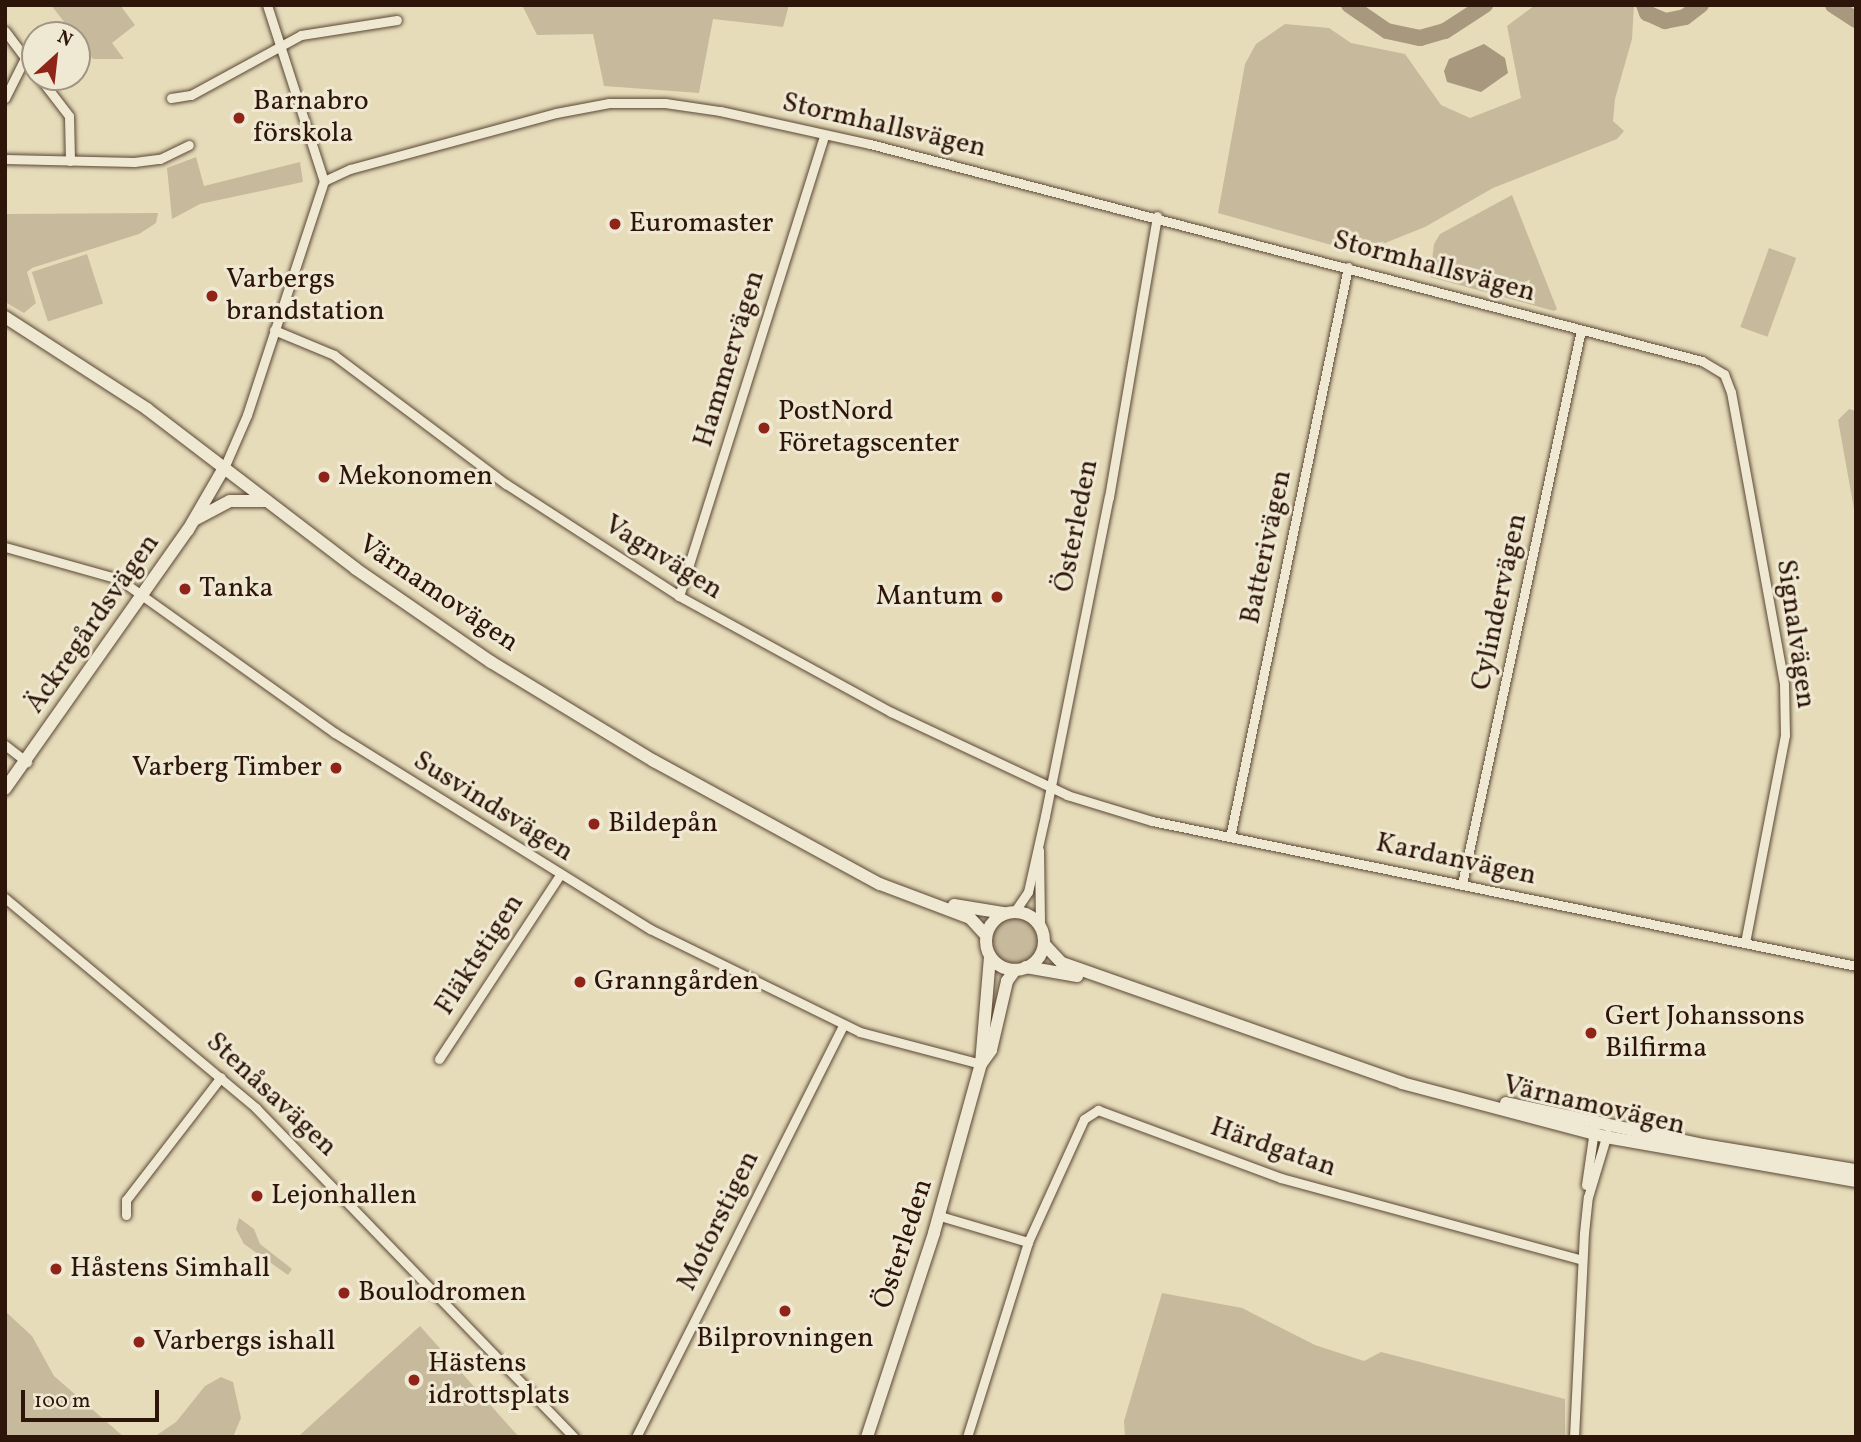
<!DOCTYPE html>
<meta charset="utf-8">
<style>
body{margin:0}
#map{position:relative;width:1861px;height:1442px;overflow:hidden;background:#e6dcba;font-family:Vollkorn,serif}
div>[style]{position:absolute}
.green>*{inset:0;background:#c7ba9c;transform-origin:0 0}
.round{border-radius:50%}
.water>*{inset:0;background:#a7987e}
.river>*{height:16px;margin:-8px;padding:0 8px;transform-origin:8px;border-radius:8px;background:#a7987e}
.roads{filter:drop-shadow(0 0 2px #5b4735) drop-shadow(0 0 2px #5b4735)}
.street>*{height:9px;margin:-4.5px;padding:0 4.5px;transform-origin:4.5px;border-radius:4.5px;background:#efe8d2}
.secondary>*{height:12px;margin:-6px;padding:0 6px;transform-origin:6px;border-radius:6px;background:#efe8d2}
.secondary>.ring{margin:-6px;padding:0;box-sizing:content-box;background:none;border:12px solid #efe8d2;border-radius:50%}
.dots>*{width:19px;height:19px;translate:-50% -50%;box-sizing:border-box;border:4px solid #efe8d2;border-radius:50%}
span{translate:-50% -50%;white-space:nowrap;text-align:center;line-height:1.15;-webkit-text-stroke:6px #efe8d2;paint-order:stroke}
.poi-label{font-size:28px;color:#2d1509}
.left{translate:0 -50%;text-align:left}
.right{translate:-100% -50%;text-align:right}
.street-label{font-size:28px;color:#2d1509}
.frame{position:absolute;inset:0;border:7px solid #2d1509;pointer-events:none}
.north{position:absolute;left:21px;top:21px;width:70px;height:70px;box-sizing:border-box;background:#efe8d2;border:2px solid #a19482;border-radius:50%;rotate:27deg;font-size:19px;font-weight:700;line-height:28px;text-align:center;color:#2d1509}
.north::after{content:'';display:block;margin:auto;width:24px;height:32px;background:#8f2418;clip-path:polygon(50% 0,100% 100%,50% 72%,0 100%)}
.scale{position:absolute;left:21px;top:1390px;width:138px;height:32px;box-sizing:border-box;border:4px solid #2d1509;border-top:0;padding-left:9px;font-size:21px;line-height:24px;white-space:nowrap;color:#2d1509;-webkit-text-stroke:5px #efe8d2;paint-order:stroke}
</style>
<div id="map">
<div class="green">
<i style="clip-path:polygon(51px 5px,120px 5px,135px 25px,112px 43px,124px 59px,93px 59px)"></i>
<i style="clip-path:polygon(522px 5px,789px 5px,783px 27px,713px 19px,699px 93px,604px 86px,593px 34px,537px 35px)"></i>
<i style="clip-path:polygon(1535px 5px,1634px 5px,1632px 39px,1615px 99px,1613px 121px,1624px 131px,1617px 139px,1493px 188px,1425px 227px,1360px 253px,1218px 213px,1245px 64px,1256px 44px,1285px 24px,1329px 28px,1351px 43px,1405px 54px,1441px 105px,1470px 118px,1521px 98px,1507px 26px)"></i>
<i style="clip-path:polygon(196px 157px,204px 186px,300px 162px,303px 182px,200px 204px,172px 219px,167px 168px)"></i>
<i style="clip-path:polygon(1512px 195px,1557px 309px,1554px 311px,1430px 277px,1434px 244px,1440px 234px)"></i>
<i style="clip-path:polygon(158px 213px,156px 223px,139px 234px,32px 268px,27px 272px,36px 303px,24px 313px,5px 302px,5px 214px)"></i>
<i style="left:1769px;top:248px;width:29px;height:84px;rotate:20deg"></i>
<i style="left:87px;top:254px;width:52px;height:58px;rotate:72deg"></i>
<i style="clip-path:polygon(1849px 409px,1856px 411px,1856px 520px,1838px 420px)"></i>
<i class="round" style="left:992px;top:918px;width:46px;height:46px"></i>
<i style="clip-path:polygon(239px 1218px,254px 1229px,260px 1244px,292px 1269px,288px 1275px,244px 1244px,236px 1229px)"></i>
<i style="clip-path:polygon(1162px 1293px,1242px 1308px,1315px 1345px,1364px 1361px,1381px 1352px,1565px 1399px,1565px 1437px,1125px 1437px,1124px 1421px)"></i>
<i style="clip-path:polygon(5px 1311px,32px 1336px,54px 1376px,124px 1437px,5px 1437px)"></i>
<i style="clip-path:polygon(420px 1326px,519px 1437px,299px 1437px,301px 1434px)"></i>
<i style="clip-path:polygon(221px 1377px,233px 1382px,241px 1418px,233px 1437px,154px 1437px,176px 1422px,205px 1386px)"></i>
</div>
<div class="water">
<i style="clip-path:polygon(1484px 44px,1505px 58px,1508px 73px,1481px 92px,1447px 82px,1444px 71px,1449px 59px)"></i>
</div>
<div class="river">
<i style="left:1349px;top:5px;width:46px;rotate:34.4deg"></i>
<i style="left:1387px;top:31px;width:34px;rotate:12deg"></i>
<i style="left:1420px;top:38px;width:26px;rotate:-16deg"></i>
<i style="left:1445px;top:31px;width:48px;rotate:-33deg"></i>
<i style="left:1644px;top:5px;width:9px;rotate:69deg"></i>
<i style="left:1647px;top:13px;width:20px;rotate:24deg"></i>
<i style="left:1665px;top:21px;width:20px;rotate:-11deg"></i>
<i style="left:1685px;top:17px;width:20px;rotate:-37deg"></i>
<i style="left:1833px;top:5px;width:27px;rotate:33deg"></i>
</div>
<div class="roads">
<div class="street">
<i style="left:267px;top:5px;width:185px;rotate:72.1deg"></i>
<i style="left:5px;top:31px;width:50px;rotate:53.1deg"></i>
<i style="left:39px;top:77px;width:49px;rotate:52.4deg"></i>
<i style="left:69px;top:116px;width:45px;rotate:88.7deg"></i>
<i style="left:5px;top:98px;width:45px;rotate:-63.4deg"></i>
<i style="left:171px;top:98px;width:20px;rotate:-9deg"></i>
<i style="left:191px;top:95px;width:125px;rotate:-28.6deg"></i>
<i style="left:301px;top:35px;width:97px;rotate:-8.9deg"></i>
<i style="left:5px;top:159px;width:129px;rotate:1.3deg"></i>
<i style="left:134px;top:162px;width:26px;rotate:-7deg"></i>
<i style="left:160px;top:159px;width:32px;rotate:-26deg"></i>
<i style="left:274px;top:330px;width:65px;rotate:22.6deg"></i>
<i style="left:334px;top:355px;width:215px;rotate:36.9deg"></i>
<i style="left:506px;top:484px;width:206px;rotate:32.9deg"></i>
<i style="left:679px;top:596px;width:242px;rotate:28.7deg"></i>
<i style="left:891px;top:712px;width:195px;rotate:25.2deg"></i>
<i style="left:1067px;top:795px;width:89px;rotate:17deg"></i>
<i style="left:1152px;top:821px;width:719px;rotate:11.64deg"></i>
<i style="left:224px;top:468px;width:58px;rotate:-66.5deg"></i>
<i style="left:247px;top:415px;width:246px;rotate:-71.8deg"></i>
<i style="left:324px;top:181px;width:29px;rotate:-25deg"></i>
<i style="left:350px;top:169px;width:213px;rotate:-15.2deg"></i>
<i style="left:556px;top:113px;width:54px;rotate:-10.7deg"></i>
<i style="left:609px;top:103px;width:56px"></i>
<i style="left:665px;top:103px;width:56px;rotate:8.3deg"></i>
<i style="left:720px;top:111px;width:154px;rotate:12.4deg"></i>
<i style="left:870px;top:144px;width:860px;rotate:14.62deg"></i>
<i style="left:1702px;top:361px;width:26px;rotate:31deg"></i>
<i style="left:1724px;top:374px;width:19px;rotate:69deg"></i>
<i style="left:1731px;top:392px;width:297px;rotate:79.7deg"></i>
<i style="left:1784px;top:684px;width:51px;rotate:88.9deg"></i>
<i style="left:1785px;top:735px;width:212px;rotate:100.9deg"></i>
<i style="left:5px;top:547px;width:118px;rotate:15.7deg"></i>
<i style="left:119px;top:579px;width:265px;rotate:35.5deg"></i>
<i style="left:335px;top:733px;width:371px;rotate:31.9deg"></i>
<i style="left:650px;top:929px;width:234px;rotate:26.1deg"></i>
<i style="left:860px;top:1032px;width:125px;rotate:14.8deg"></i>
<i style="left:679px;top:596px;width:483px;rotate:-72.5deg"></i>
<i style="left:5px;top:745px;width:28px;rotate:38deg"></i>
<i style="left:1230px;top:837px;width:582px;rotate:-78.3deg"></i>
<i style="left:1039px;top:850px;width:75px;rotate:89.2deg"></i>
<i style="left:1462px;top:884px;width:567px;rotate:-77.88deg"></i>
<i style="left:5px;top:898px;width:327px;rotate:39.9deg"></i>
<i style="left:256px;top:1108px;width:458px;rotate:46deg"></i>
<i style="left:1015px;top:911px;width:23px;rotate:-56deg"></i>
<i style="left:1028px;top:892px;width:78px;rotate:-77.4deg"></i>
<i style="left:1045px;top:816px;width:325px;rotate:-78.7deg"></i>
<i style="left:1109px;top:497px;width:285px;rotate:-80.3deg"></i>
<i style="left:439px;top:1059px;width:220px;rotate:-56.7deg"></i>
<i style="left:1586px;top:1185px;width:56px;rotate:-81.7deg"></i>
<i style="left:126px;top:1215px;width:15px;rotate:-90deg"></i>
<i style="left:126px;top:1200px;width:155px;rotate:-52.3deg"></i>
<i style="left:940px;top:1216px;width:92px;rotate:16.5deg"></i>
<i style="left:636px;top:1437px;width:461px;rotate:-63.3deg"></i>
<i style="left:967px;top:1437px;width:204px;rotate:-72.6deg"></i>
<i style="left:1028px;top:1242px;width:135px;rotate:-65.5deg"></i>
<i style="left:1084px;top:1119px;width:17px;rotate:-33deg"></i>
<i style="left:1098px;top:1110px;width:195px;rotate:20.4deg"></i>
<i style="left:1281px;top:1178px;width:312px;rotate:15.2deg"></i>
<i style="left:1574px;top:1437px;width:204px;rotate:-87.2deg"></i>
<i style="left:1584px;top:1233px;width:36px;rotate:-84deg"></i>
<i style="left:1588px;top:1197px;width:66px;rotate:-73.2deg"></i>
</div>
<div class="secondary">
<i style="left:5px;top:317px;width:169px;rotate:32.9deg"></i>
<i style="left:147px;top:409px;width:263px;rotate:37.4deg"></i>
<i style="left:356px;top:569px;width:164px;rotate:34.6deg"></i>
<i style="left:491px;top:662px;width:191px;rotate:31.3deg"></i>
<i style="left:654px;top:761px;width:257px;rotate:28.6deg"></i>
<i style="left:880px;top:884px;width:96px;rotate:20.7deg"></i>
<i style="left:970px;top:918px;width:23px;rotate:47deg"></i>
<i style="left:196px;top:519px;width:38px;rotate:-28deg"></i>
<i style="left:230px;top:501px;width:37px"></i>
<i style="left:5px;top:789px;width:317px;rotate:-54.8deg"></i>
<i style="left:188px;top:530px;width:72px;rotate:-59.9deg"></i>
<i style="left:954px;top:905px;width:51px;rotate:9.1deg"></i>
<i class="ring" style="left:986px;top:912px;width:46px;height:46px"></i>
<i style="left:1044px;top:944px;width:26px;rotate:47deg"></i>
<i style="left:1062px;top:963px;width:361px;rotate:19.4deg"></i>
<i style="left:1402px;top:1083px;width:211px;rotate:14.8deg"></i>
<i style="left:1606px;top:1137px;width:254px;rotate:10deg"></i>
<i style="left:1026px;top:967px;width:52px;rotate:10deg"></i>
<i style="left:981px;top:1064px;width:108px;rotate:-85.2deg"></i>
<i style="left:1506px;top:1103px;width:201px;rotate:12deg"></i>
<i style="left:1703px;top:1145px;width:155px;rotate:9.3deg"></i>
<i style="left:867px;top:1437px;width:215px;rotate:-71.8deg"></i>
<i style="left:934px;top:1233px;width:175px;rotate:-74.5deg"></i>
<i style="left:981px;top:1064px;width:17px;rotate:-54deg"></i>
<i style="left:991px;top:1050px;width:71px;rotate:-76.9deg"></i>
<i style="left:1007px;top:981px;width:14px;rotate:-54deg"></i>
</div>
</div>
<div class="dots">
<i style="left:239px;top:118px;background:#8f2418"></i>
<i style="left:615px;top:224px;background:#8f2418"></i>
<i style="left:212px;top:296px;background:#8f2418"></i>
<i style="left:764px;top:428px;background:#8f2418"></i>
<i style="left:324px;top:477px;background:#8f2418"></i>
<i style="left:185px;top:589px;background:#8f2418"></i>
<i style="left:997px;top:597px;background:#8f2418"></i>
<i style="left:336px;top:768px;background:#8f2418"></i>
<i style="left:594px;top:824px;background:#8f2418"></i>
<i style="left:580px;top:982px;background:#8f2418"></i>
<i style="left:1591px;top:1033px;background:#8f2418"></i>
<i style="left:257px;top:1196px;background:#8f2418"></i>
<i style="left:56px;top:1269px;background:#8f2418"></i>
<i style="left:344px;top:1293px;background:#8f2418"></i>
<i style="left:785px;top:1311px;background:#8f2418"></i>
<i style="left:139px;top:1342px;background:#8f2418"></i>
<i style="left:414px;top:1380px;background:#8f2418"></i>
</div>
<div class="poi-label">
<span class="left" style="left:253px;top:118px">Barnabro<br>förskola</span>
<span class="left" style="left:629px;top:224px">Euromaster</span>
<span class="left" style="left:226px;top:296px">Varbergs<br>brandstation</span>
<span class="left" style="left:778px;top:428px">PostNord<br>Företagscenter</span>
<span class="left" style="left:338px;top:477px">Mekonomen</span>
<span class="left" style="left:199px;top:589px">Tanka</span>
<span class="right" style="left:983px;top:597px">Mantum</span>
<span class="right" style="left:322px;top:768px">Varberg Timber</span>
<span class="left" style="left:608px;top:824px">Bildepån</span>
<span class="left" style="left:594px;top:982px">Granngården</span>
<span class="left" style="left:1605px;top:1033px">Gert Johanssons<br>Bilfirma</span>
<span class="left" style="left:271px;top:1196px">Lejonhallen</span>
<span class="left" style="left:70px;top:1269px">Håstens Simhall</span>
<span class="left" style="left:358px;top:1293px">Boulodromen</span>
<span style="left:785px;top:1339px">Bilprovningen</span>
<span class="left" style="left:153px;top:1342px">Varbergs ishall</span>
<span class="left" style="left:428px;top:1380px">Hästens<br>idrottsplats</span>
</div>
<div class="street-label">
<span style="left:884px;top:126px;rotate:13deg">Stormhallsvägen</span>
<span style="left:1434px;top:267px;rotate:15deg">Stormhallsvägen</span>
<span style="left:730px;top:359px;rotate:-73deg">Hammervägen</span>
<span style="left:1077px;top:526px;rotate:-79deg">Österleden</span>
<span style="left:1267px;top:547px;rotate:-78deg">Batterivägen</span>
<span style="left:663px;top:558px;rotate:32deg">Vagnvägen</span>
<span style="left:438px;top:594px;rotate:34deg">Värnamovägen</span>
<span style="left:1500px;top:602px;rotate:-78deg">Cylindervägen</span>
<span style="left:93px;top:624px;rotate:-55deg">Äckregårdsvägen</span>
<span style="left:1795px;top:634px;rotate:82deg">Signalvägen</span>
<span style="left:493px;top:807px;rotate:32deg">Susvindsvägen</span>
<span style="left:1456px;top:860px;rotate:12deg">Kardanvägen</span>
<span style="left:480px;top:955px;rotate:-57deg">Fläktstigen</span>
<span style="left:271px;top:1095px;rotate:43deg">Stenåsavägen</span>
<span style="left:1594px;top:1106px;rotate:13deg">Värnamovägen</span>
<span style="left:1273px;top:1148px;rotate:19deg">Härdgatan</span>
<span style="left:719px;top:1221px;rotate:-64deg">Motorstigen</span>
<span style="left:904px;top:1244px;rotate:-72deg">Österleden</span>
</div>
<div class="frame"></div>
<div class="north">N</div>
<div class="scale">100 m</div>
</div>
